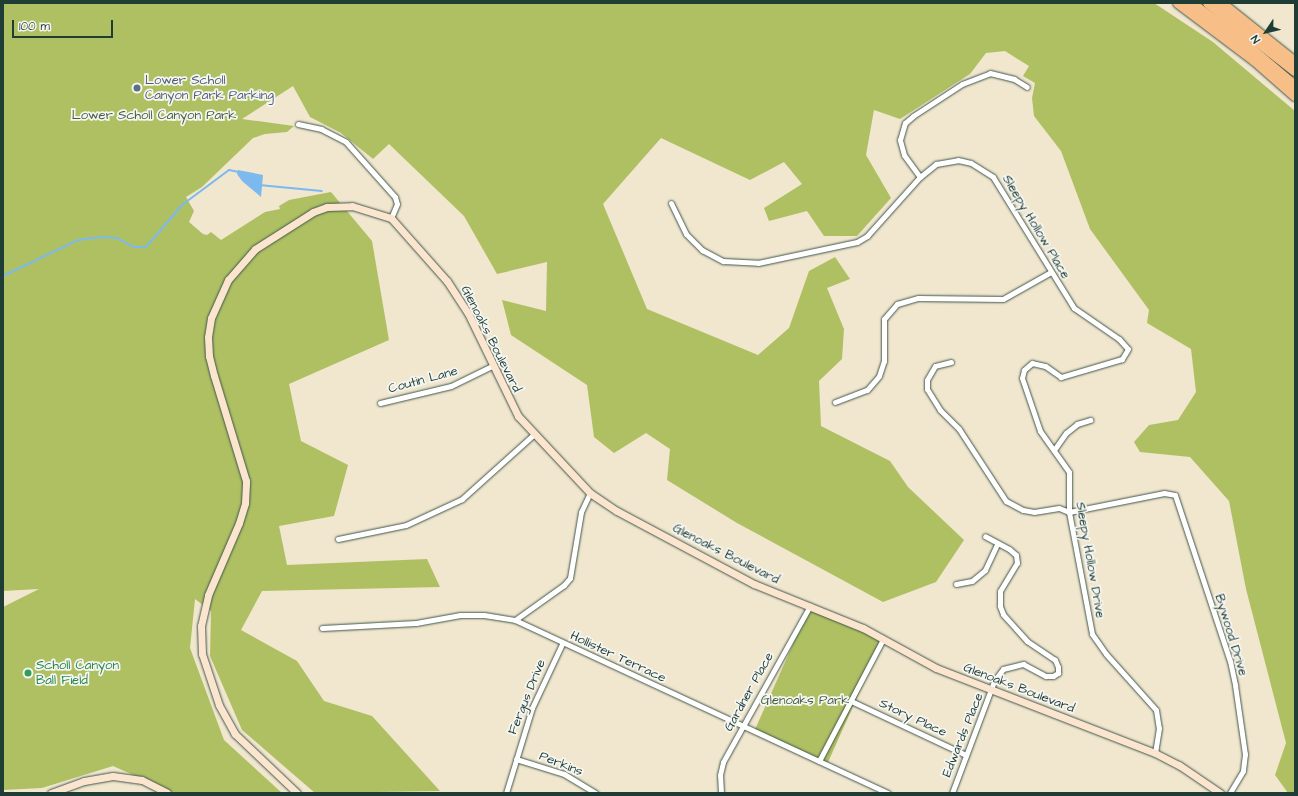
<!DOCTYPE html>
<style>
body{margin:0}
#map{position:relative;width:1298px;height:796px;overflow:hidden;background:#f1e6ce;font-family:"Architects Daughter",sans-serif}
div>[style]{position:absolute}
.green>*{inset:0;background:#afc063;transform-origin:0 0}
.water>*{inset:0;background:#7cb9ef}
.stream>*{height:2px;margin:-1px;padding:0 1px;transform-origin:1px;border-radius:1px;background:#7cb9ef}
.roads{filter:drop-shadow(0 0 1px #3e564b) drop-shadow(0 0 1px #3e564b)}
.street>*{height:5px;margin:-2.5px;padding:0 2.5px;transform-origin:2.5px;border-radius:2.5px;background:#fff}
.secondary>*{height:7px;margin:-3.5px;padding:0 3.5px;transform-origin:3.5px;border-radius:3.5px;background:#fce5cf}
.highway>*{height:10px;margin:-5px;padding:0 5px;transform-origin:5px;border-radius:5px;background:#f7be88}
.dots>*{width:11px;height:11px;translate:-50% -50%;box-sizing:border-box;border:2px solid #f6f6f2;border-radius:50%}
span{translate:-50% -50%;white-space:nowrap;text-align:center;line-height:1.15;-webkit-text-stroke:3.5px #f6f6f2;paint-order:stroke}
.service-label{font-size:13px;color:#4e5e75}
.left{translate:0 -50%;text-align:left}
.park-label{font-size:13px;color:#435e40}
.street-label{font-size:13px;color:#1f3d34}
.leisure-label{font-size:13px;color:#27864d}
.frame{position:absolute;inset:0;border:4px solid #1f3d34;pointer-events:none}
.north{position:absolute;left:1246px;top:12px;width:40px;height:40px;-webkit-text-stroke:3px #f6f6f2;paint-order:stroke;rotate:235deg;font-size:11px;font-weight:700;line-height:16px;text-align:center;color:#1f3d34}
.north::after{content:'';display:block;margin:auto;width:14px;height:18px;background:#1f3d34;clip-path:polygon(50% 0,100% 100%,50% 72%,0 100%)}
.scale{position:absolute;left:12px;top:20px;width:101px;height:18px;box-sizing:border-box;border:2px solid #1f3d34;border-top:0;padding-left:5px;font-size:12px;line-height:14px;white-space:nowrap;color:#1f3d34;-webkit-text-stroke:3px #f6f6f2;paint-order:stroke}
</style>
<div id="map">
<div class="green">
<i style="clip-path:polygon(3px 3px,1154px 3px,1213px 42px,1295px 111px,1295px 793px,1288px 793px,1275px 775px,1286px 743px,1246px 589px,1229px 501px,1190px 457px,1140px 452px,1134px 442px,1149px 425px,1178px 420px,1196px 392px,1191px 349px,1147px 323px,1149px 310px,1090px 229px,1061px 151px,1034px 116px,1032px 98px,1035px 83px,1023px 76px,1029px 66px,1005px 51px,986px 53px,970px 74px,900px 119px,874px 110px,866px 155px,891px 198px,857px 236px,824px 236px,807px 211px,769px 221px,764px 208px,802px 184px,784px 162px,750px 180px,661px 138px,603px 204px,647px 309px,758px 355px,789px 328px,809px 271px,835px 257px,850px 279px,827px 288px,844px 329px,842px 359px,819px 381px,821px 426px,890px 461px,908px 487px,964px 540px,936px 582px,883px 602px,737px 523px,667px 480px,670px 449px,646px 433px,614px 453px,594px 437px,587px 385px,511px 335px,502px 300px,546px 311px,547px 262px,497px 274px,464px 216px,389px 144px,373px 159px,341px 133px,310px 117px,293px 86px,242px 119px,294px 126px,287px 132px,265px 134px,253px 138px,202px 187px,186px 197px,194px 211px,189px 222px,203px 234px,207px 235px,211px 232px,221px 240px,265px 212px,280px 209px,279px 206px,289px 200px,331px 192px,372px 241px,389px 340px,289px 384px,301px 441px,348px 465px,334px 516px,279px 526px,287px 565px,427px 559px,440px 587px,262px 591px,241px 630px,297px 661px,324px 701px,372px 716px,440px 791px,315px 793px,242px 730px,210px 656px,211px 611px,195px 599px,190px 648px,224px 740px,282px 793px,174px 793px,113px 766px,42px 788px,3px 790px,3px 607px,39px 589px,3px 591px)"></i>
<i style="left:810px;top:606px;width:80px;height:138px;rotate:24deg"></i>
</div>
<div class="water">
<i style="clip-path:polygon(238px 170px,263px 175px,261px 197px,242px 181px,237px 174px)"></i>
</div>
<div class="stream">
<i style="left:259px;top:185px;width:63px;rotate:5.4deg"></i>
<i style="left:3px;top:276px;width:83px;rotate:-25.6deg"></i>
<i style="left:78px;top:240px;width:25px;rotate:-7deg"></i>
<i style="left:103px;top:237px;width:14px;rotate:4deg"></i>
<i style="left:117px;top:238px;width:18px;rotate:29deg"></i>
<i style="left:133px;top:247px;width:13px"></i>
<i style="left:146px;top:247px;width:55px;rotate:-49.4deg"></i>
<i style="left:182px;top:205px;width:59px;rotate:-36.7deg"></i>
<i style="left:229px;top:170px;width:10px;rotate:11deg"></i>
</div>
<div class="roads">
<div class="street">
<i style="left:298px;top:124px;width:24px;rotate:12deg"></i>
<i style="left:321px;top:129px;width:28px;rotate:27deg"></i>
<i style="left:346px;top:142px;width:74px;rotate:48.3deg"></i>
<i style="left:395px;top:197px;width:7px;rotate:74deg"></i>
<i style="left:397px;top:204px;width:15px;rotate:113deg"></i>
<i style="left:920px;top:177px;width:27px;rotate:-126deg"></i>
<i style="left:904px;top:155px;width:16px;rotate:-105deg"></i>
<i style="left:900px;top:140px;width:18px;rotate:-74deg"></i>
<i style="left:905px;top:123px;width:11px;rotate:-41deg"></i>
<i style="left:913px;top:116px;width:59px;rotate:-33.1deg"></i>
<i style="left:962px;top:84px;width:30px;rotate:-21deg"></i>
<i style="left:990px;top:73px;width:25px;rotate:14deg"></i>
<i style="left:1014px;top:79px;width:15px;rotate:32deg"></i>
<i style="left:671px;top:203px;width:34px;rotate:64deg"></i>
<i style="left:686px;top:234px;width:23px;rotate:45deg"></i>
<i style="left:702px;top:250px;width:24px;rotate:28deg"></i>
<i style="left:723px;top:261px;width:35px;rotate:3deg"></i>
<i style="left:758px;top:263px;width:101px;rotate:-12deg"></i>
<i style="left:857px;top:242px;width:12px;rotate:-31deg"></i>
<i style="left:867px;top:236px;width:79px;rotate:-48.1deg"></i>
<i style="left:920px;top:177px;width:21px;rotate:-39deg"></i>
<i style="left:936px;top:164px;width:22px;rotate:-10deg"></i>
<i style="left:958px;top:160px;width:13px;rotate:13deg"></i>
<i style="left:971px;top:163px;width:26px;rotate:32deg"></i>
<i style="left:993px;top:177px;width:154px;rotate:58.3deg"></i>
<i style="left:1074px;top:308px;width:55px;rotate:34.6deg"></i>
<i style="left:1119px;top:339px;width:13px;rotate:48deg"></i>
<i style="left:1128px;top:349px;width:12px;rotate:121deg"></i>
<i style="left:1122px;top:359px;width:64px;rotate:163.6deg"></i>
<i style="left:1061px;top:377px;width:19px;rotate:-145deg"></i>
<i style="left:1045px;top:366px;width:13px;rotate:-167deg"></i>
<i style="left:1032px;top:363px;width:11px;rotate:139deg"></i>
<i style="left:1024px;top:370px;width:8px;rotate:104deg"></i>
<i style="left:1022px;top:378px;width:56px;rotate:71.2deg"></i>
<i style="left:1040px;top:431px;width:50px;rotate:54.7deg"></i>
<i style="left:1069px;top:472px;width:40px;rotate:90deg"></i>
<i style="left:1069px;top:512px;width:124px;rotate:79.3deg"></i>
<i style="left:1092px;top:634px;width:24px;rotate:55deg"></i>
<i style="left:1106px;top:654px;width:75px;rotate:48.2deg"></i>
<i style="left:1156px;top:710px;width:18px;rotate:81deg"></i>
<i style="left:1159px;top:728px;width:25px;rotate:99deg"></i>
<i style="left:951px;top:362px;width:16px;rotate:166deg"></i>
<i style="left:935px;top:366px;width:16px;rotate:120deg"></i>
<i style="left:927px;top:380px;width:9px;rotate:90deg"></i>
<i style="left:927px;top:389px;width:25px;rotate:58deg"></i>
<i style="left:940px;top:410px;width:27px;rotate:45deg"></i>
<i style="left:959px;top:429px;width:86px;rotate:56.9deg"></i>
<i style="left:1006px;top:501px;width:19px;rotate:28deg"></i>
<i style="left:1023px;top:510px;width:11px;rotate:10deg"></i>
<i style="left:1034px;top:512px;width:25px;rotate:-9deg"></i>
<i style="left:1059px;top:508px;width:11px;rotate:22deg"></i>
<i style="left:1069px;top:512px;width:97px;rotate:-11.3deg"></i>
<i style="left:1164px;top:493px;width:11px;rotate:10deg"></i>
<i style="left:1175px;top:495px;width:175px;rotate:71.7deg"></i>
<i style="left:1230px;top:661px;width:25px;rotate:78deg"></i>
<i style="left:1235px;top:685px;width:70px;rotate:81.8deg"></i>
<i style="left:1245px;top:754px;width:17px;rotate:97deg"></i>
<i style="left:1243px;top:771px;width:26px;rotate:121deg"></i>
<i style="left:835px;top:402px;width:34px;rotate:-21deg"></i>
<i style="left:867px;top:390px;width:18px;rotate:-49deg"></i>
<i style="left:879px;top:376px;width:16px;rotate:-72deg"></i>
<i style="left:884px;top:361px;width:42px;rotate:-90deg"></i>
<i style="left:884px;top:319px;width:20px;rotate:-49deg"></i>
<i style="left:897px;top:304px;width:22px;rotate:-16deg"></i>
<i style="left:918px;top:298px;width:85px;rotate:0.7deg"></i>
<i style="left:1003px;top:299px;width:55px;rotate:-29.4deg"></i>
<i style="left:380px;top:403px;width:73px;rotate:-13.5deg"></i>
<i style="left:451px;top:386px;width:46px;rotate:-26deg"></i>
<i style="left:1054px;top:450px;width:21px;rotate:-55deg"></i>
<i style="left:1066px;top:433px;width:14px;rotate:-39deg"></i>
<i style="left:1077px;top:424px;width:14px;rotate:-17deg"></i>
<i style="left:338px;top:539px;width:69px;rotate:-11.6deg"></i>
<i style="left:406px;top:525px;width:62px;rotate:-24.9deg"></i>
<i style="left:462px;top:499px;width:96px;rotate:-42deg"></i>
<i style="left:956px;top:584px;width:16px;rotate:-11deg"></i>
<i style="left:972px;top:581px;width:17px;rotate:-40deg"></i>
<i style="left:985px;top:570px;width:29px;rotate:-65deg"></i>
<i style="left:515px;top:620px;width:60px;rotate:-35.5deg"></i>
<i style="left:564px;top:585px;width:9px;rotate:-49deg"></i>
<i style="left:570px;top:578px;width:67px;rotate:-80.5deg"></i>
<i style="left:581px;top:512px;width:21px;rotate:-65deg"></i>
<i style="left:322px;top:628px;width:94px;rotate:-3deg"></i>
<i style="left:416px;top:623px;width:45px;rotate:-10.3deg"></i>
<i style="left:460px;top:615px;width:24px"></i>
<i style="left:484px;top:615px;width:31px;rotate:9deg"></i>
<i style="left:515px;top:620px;width:411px;rotate:24.9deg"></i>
<i style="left:851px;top:701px;width:127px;rotate:25.2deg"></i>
<i style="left:516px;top:759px;width:50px;rotate:17.4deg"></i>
<i style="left:564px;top:774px;width:37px;rotate:31deg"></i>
<i style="left:819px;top:761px;width:138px;rotate:-62.3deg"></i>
<i style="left:506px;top:793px;width:89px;rotate:-73deg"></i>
<i style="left:532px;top:708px;width:71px;rotate:-64.9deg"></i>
<i style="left:721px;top:793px;width:18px;rotate:-93deg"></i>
<i style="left:720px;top:775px;width:13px;rotate:-77deg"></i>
<i style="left:723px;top:762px;width:179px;rotate:-60.9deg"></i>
<i style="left:952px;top:793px;width:120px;rotate:-69.4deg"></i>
<i style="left:994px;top:681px;width:15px;rotate:-53deg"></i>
<i style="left:1003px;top:669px;width:21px;rotate:-14deg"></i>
<i style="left:1023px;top:664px;width:26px;rotate:28deg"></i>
<i style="left:1046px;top:676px;width:7px"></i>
<i style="left:1053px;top:676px;width:6px;rotate:-31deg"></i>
<i style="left:1058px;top:673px;width:6px;rotate:-90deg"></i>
<i style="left:1058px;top:667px;width:8px;rotate:-113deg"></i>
<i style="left:1055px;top:660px;width:34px;rotate:-146deg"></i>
<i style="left:1027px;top:641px;width:36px;rotate:-132deg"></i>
<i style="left:1003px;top:614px;width:9px;rotate:-111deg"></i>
<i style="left:1000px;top:606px;width:15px;rotate:-90deg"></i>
<i style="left:1000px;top:591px;width:33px;rotate:-59deg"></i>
<i style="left:1017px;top:563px;width:8px;rotate:-97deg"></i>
<i style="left:1016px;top:555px;width:9px;rotate:-139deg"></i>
<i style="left:1009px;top:549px;width:27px;rotate:-152deg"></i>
</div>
<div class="secondary">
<i style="left:51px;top:793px;width:35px;rotate:-20deg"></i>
<i style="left:84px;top:781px;width:29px;rotate:-10deg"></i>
<i style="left:113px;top:776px;width:29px;rotate:8deg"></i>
<i style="left:142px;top:780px;width:28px;rotate:27deg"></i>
<i style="left:297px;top:793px;width:86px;rotate:-136.4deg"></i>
<i style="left:235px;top:734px;width:33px;rotate:-119deg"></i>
<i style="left:219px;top:705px;width:54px;rotate:-108.4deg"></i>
<i style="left:202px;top:654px;width:28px;rotate:-92deg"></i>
<i style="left:201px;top:626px;width:32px;rotate:-77deg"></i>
<i style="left:208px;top:595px;width:78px;rotate:-66.7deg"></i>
<i style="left:239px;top:523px;width:21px;rotate:-73deg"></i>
<i style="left:245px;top:503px;width:22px;rotate:-87deg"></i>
<i style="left:246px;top:481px;width:110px;rotate:-106.9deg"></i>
<i style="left:214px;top:376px;width:21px;rotate:-104deg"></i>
<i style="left:209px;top:356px;width:19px;rotate:-93deg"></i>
<i style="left:208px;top:337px;width:19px;rotate:-81deg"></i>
<i style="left:211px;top:318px;width:42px;rotate:-65.9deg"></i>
<i style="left:228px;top:280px;width:41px;rotate:-48.9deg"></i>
<i style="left:255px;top:249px;width:69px;rotate:-32.5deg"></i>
<i style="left:313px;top:212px;width:15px;rotate:-20deg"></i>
<i style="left:327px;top:207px;width:25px;rotate:-2deg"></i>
<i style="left:352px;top:206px;width:41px;rotate:17.1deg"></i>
<i style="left:391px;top:218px;width:84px;rotate:48.4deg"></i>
<i style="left:447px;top:281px;width:38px;rotate:57deg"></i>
<i style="left:468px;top:313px;width:114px;rotate:64.1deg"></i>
<i style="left:518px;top:416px;width:105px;rotate:46.9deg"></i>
<i style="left:590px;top:493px;width:32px;rotate:34deg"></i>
<i style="left:617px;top:511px;width:155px;rotate:28.1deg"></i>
<i style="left:754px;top:584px;width:118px;rotate:22deg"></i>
<i style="left:863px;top:628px;width:83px;rotate:28.7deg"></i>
<i style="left:936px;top:668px;width:235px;rotate:21.2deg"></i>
<i style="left:1155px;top:753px;width:27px;rotate:27deg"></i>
<i style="left:1179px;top:765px;width:50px;rotate:34.3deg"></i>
</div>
<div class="highway">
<i style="left:1178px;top:3px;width:96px;rotate:37deg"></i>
<i style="left:1255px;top:61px;width:53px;rotate:41.2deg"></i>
<i style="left:1191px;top:3px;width:56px;rotate:36.3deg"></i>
<i style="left:1236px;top:36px;width:77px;rotate:40.3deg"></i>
<i style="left:1208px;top:3px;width:110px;rotate:38deg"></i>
<i style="left:1221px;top:3px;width:95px;rotate:38.6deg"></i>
</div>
</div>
<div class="dots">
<i style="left:137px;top:88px;background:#5c6f8a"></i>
<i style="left:28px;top:673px;background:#2e9e5b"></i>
</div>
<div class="service-label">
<span class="left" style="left:145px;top:88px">Lower Scholl<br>Canyon Park Parking</span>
</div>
<div class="park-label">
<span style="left:154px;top:115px">Lower Scholl Canyon Park</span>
<span style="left:805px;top:700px">Glenoaks Park</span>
</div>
<div class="street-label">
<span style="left:1036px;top:227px;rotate:59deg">Sleepy Hollow Place</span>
<span style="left:491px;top:339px;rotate:63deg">Glenoaks Boulevard</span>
<span style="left:423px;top:380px;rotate:-15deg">Coutin Lane</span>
<span style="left:726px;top:554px;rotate:27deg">Glenoaks Boulevard</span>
<span style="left:1090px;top:560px;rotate:80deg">Sleepy Hollow Drive</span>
<span style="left:1231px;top:635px;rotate:73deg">Bywood Drive</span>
<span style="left:618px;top:657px;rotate:25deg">Hollister Terrace</span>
<span style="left:1019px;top:688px;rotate:21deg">Glenoaks Boulevard</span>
<span style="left:749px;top:692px;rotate:-61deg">Gardner Place</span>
<span style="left:527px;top:697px;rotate:-68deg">Fergus Drive</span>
<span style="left:913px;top:718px;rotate:25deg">Story Place</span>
<span style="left:963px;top:735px;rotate:-68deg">Edwards Place</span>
<span style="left:561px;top:764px;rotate:22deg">Perkins</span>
</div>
<div class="leisure-label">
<span class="left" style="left:36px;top:673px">Scholl Canyon<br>Ball Field</span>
</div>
<div class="frame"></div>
<div class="north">N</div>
<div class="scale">100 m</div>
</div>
